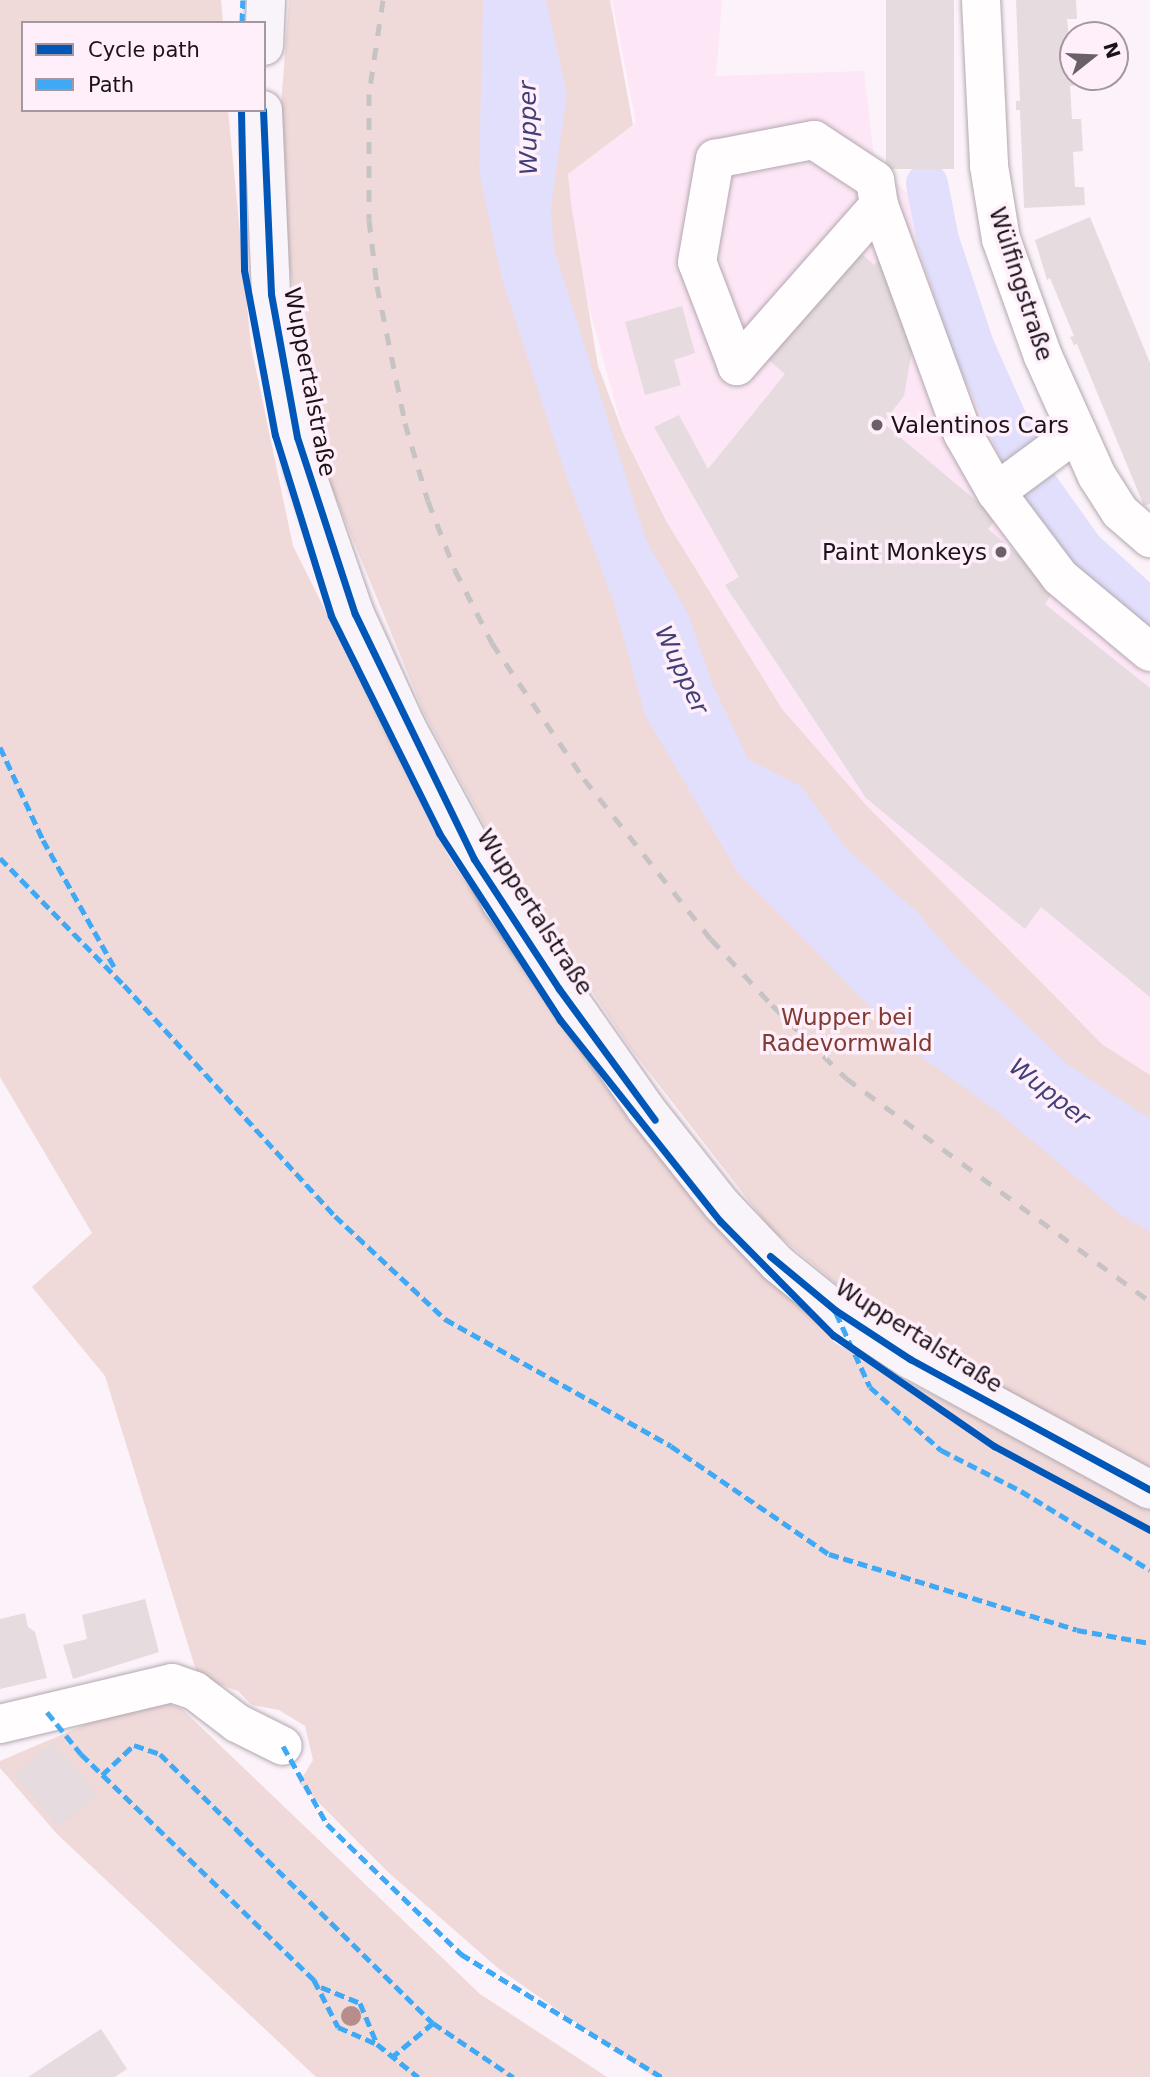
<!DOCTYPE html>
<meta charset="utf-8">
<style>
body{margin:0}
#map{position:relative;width:1150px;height:2077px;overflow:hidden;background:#fcf2f9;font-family:"DejaVu Sans",sans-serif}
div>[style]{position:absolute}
.built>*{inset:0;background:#fde6f6}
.green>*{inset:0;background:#f0d9d9}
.water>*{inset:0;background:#e1dffc}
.canal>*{height:42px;margin:-21px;padding:0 21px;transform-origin:21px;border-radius:21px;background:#e1dffc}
.building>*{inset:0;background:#e6dbdf;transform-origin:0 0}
.roads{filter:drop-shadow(0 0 2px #b2a8af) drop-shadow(0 0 2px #b2a8af)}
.minor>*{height:38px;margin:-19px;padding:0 19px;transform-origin:19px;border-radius:19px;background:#fffdfe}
.major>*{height:38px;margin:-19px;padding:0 19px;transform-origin:19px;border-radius:19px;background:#f8f4f9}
.rail>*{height:5px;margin-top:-2.5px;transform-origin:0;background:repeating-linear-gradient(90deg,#c6c3c5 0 12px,transparent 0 24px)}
.quiet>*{height:5px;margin-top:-2.5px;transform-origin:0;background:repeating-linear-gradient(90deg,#3fa9f5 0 10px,transparent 0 15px)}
.cycleway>*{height:7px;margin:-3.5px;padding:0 3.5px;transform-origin:3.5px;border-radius:3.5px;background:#0057b8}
.trees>*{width:20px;height:20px;margin:-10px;border-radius:50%;background:#b68d8b}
.dots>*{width:19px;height:19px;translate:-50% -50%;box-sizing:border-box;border:4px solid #ffeffa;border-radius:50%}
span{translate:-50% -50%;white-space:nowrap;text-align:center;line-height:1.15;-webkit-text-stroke:7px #ffeffa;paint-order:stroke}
.street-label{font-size:23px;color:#1c131a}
.poi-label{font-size:23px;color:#1c131a}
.left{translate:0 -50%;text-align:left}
.right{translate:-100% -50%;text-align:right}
.park-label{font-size:23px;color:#7d3b31}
.water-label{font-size:24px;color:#403f78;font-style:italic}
.legend{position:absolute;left:21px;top:21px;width:245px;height:91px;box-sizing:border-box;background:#ffeffa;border:2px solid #a497a0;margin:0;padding:9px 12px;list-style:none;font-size:21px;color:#1c131a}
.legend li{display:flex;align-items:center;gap:14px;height:35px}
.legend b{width:35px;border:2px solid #a497a0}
.north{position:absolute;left:1059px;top:21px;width:70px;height:70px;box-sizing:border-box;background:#ffeffa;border:2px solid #a497a0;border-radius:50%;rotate:72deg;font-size:19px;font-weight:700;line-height:28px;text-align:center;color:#1c131a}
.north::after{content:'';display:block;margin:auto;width:24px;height:32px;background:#6a6168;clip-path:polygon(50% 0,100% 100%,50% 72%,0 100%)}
</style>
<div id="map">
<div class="built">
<i style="clip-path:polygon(612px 0,722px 0,716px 76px,864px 71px,875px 166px,932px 213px,1015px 410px,1081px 527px,1150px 586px,1150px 1082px,1061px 1021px,851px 841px,653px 541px,555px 183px,636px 123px)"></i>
</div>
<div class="green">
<i style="clip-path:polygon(0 0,221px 0,223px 23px,23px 23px,23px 110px,228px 110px,251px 346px,293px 546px,450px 859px,626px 1114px,727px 1232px,835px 1343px,1150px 1509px,1150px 2077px,654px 2077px,499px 1969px,389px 1873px,299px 1783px,313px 1760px,305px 1726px,279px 1710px,252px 1705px,238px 1691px,198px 1677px,105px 1376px,32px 1287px,92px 1233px,0 1077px)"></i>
<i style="clip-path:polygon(289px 0,610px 0,633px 125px,568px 174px,571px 204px,598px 366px,625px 438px,666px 521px,782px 709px,865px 804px,1103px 1045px,1150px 1075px,1150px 1479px,966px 1376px,930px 1344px,859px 1303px,770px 1228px,628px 1045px,502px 857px,424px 713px,331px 486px,283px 233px,281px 106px)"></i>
<i style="clip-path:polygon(152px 1696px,182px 1709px,480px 1994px,607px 2077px,316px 2077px,57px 1834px,0 1768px,0 1761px)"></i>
</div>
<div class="water">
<i style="clip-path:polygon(483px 0,546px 0,567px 94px,551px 208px,554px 249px,646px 540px,689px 616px,712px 683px,748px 759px,801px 786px,846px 848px,918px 913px,951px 952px,1066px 1063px,1150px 1119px,1150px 1232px,1120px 1214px,999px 1113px,915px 1052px,738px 873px,645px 715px,613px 600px,565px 473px,502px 279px,479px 172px)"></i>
</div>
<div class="canal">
<i style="left:927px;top:184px;width:57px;rotate:78.9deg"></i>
<i style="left:938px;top:240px;width:112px;rotate:71.7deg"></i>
<i style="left:973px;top:346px;width:147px;rotate:65.9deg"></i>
<i style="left:1033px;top:480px;width:86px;rotate:54.5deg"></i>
<i style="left:1083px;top:550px;width:91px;rotate:42.3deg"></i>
</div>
<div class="building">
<i style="left:886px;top:0;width:68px;height:169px"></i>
<i style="clip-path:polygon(1016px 0,1076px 0,1077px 19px,1067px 19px,1073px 77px,1080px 77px,1080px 85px,1070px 86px,1072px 119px,1081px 119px,1083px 151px,1073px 152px,1075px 187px,1084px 187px,1085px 205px,1024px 208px,1020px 110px,1016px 110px,1016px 101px,1020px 101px)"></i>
<i style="clip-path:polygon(1090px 217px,1150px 363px,1150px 504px,1144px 506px,1077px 344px,1074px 345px,1070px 337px,1074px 336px,1050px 278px,1047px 280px,1035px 240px)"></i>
<i style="clip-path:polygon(855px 248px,874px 265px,887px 250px,915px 333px,904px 396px,883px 423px,997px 518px,988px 529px,1056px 587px,1045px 604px,1150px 688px,1150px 997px,1041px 907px,1025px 929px,866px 798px,725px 585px,739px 577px,654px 427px,679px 415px,708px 469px,785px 374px,764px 356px)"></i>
<i style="clip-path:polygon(682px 306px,695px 353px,674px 360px,681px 385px,645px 395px,625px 322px)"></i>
<i style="clip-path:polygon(145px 1599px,159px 1652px,73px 1679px,63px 1645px,87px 1639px,82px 1615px)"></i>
<i style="clip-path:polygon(25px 1613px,28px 1627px,35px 1632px,47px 1678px,0 1689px,0 1619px)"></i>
<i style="left:53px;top:1742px;width:69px;height:51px;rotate:50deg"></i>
<i style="clip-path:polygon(101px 2029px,127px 2069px,115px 2077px,28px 2077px)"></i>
</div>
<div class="roads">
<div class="minor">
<i style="left:981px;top:0;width:166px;rotate:87.2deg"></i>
<i style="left:989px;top:166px;width:74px;rotate:80.7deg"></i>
<i style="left:1001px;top:239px;width:124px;rotate:70.3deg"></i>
<i style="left:1043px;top:356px;width:132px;rotate:65.8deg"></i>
<i style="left:1097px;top:476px;width:43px;rotate:57.4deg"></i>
<i style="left:1120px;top:512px;width:40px;rotate:41deg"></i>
<i style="left:879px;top:205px;width:215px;rotate:131.4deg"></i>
<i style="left:737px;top:366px;width:111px;rotate:-111deg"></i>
<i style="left:697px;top:262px;width:105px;rotate:-80.1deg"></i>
<i style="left:715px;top:159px;width:101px;rotate:-10.9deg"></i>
<i style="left:814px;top:140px;width:73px;rotate:33.3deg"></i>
<i style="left:875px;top:180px;width:25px;rotate:81deg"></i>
<i style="left:879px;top:205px;width:244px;rotate:69.9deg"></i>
<i style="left:963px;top:434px;width:67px;rotate:60.4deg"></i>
<i style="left:996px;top:492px;width:106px;rotate:53deg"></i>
<i style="left:1060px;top:577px;width:117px;rotate:39.8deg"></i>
<i style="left:996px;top:492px;width:101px;rotate:-36.5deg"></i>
<i style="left:0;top:1724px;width:177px;rotate:-13.4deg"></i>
<i style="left:172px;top:1683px;width:24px;rotate:19deg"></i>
<i style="left:195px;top:1691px;width:53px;rotate:37.3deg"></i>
<i style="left:237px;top:1723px;width:51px;rotate:26.6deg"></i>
</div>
<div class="major">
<i style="left:264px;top:46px;width:46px;rotate:-87.5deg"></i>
<i style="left:263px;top:110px;width:184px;rotate:87.5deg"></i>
<i style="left:271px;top:294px;width:179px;rotate:79.1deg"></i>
<i style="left:305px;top:470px;width:152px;rotate:70.9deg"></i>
<i style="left:355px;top:614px;width:125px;rotate:65.5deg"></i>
<i style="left:407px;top:728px;width:198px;rotate:61.6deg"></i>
<i style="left:501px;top:902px;width:251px;rotate:55deg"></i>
<i style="left:645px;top:1108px;width:124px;rotate:51.6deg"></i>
<i style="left:722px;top:1205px;width:81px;rotate:46.5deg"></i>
<i style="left:778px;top:1264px;width:73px;rotate:38.9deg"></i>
<i style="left:835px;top:1310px;width:90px;rotate:33.2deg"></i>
<i style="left:910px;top:1359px;width:273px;rotate:28.6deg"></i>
</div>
</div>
<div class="rail">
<i style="left:383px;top:0;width:95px;rotate:98.5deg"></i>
<i style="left:369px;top:94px;width:126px;rotate:90deg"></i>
<i style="left:369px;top:220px;width:66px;rotate:83.1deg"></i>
<i style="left:377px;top:286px;width:140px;rotate:78.4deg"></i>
<i style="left:405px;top:423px;width:81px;rotate:73.6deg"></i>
<i style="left:428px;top:501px;width:74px;rotate:68.6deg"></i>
<i style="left:455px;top:570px;width:82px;rotate:63.1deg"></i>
<i style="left:492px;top:643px;width:164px;rotate:55.9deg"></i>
<i style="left:584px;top:779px;width:204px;rotate:51.6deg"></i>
<i style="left:711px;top:939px;width:90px;rotate:47.3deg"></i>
<i style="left:772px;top:1005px;width:104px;rotate:44.6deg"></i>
<i style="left:846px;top:1078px;width:377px;rotate:36.3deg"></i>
</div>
<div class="quiet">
<i style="left:242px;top:23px;width:23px;rotate:-88deg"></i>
<i style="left:0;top:747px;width:102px;rotate:65.2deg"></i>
<i style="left:43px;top:840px;width:149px;rotate:60.7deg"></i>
<i style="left:0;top:858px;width:177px;rotate:45.7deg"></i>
<i style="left:124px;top:985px;width:313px;rotate:47.6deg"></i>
<i style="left:335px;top:1216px;width:151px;rotate:43.1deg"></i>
<i style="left:445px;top:1319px;width:259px;rotate:29.3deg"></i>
<i style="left:671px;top:1446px;width:191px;rotate:34.4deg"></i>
<i style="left:829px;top:1554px;width:259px;rotate:17deg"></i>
<i style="left:1077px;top:1630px;width:74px;rotate:10.1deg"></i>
<i style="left:836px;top:1313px;width:81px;rotate:65.3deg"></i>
<i style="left:870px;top:1387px;width:95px;rotate:41.6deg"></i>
<i style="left:941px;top:1450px;width:90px;rotate:27.1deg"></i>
<i style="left:1021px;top:1491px;width:151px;rotate:31.5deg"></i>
<i style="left:47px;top:1712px;width:54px;rotate:51deg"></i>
<i style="left:81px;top:1754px;width:325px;rotate:44.1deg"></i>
<i style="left:314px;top:1980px;width:53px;rotate:62.9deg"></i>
<i style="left:338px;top:2027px;width:43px;rotate:23.6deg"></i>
<i style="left:377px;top:2044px;width:53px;rotate:38.8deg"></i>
<i style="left:283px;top:1746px;width:90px;rotate:60.6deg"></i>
<i style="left:327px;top:1824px;width:187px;rotate:44.1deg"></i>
<i style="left:461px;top:1954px;width:236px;rotate:31.5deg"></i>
<i style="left:102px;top:1775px;width:44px;rotate:-43.2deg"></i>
<i style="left:134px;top:1745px;width:28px;rotate:19deg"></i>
<i style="left:160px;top:1754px;width:383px;rotate:44.6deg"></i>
<i style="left:433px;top:2023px;width:97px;rotate:34deg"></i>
<i style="left:321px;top:1987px;width:42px;rotate:22.3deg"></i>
<i style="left:360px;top:2003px;width:44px;rotate:67.5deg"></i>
<i style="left:391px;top:2058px;width:55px;rotate:-39.8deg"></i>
</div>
<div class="cycleway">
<i style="left:241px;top:110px;width:160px;rotate:88.9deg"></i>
<i style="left:244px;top:270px;width:168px;rotate:79.4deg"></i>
<i style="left:275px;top:435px;width:189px;rotate:72.8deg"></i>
<i style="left:331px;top:616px;width:242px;rotate:63.5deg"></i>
<i style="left:439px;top:833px;width:223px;rotate:57.1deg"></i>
<i style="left:560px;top:1020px;width:257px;rotate:51.5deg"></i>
<i style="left:720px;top:1221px;width:161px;rotate:45.3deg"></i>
<i style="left:833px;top:1335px;width:196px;rotate:34.6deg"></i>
<i style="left:994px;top:1446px;width:177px;rotate:28.3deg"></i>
<i style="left:263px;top:110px;width:184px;rotate:87.5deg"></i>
<i style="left:271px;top:294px;width:145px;rotate:79.7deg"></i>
<i style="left:297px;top:437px;width:186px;rotate:71.9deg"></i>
<i style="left:355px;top:614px;width:272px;rotate:64.1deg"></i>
<i style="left:474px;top:859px;width:155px;rotate:56.8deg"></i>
<i style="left:559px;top:989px;width:162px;rotate:53.8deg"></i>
<i style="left:770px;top:1256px;width:85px;rotate:39.7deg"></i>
<i style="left:835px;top:1310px;width:90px;rotate:33.2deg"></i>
<i style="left:910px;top:1359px;width:273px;rotate:28.6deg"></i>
</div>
<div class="trees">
<i style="left:351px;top:2016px"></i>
</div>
<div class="dots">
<i style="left:877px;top:425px;background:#6a6168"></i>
<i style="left:1001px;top:552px;background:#6a6168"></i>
</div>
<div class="street-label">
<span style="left:1021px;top:284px;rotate:72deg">Wülfingstraße</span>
<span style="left:310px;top:382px;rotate:79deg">Wuppertalstraße</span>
<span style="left:535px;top:912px;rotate:57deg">Wuppertalstraße</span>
<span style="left:919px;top:1336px;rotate:32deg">Wuppertalstraße</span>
</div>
<div class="poi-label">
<span class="left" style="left:891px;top:425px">Valentinos Cars</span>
<span class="right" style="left:987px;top:552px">Paint Monkeys</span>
</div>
<div class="park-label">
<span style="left:847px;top:1030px">Wupper bei<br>Radevormwald</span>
</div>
<div class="water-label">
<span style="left:529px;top:128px;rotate:-91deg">Wupper</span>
<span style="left:681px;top:670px;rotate:65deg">Wupper</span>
<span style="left:1049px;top:1093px;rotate:38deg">Wupper</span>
</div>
<ul class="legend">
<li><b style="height:9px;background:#0057b8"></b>Cycle path</li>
<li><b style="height:9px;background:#3fa9f5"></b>Path</li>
</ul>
<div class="north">N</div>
</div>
